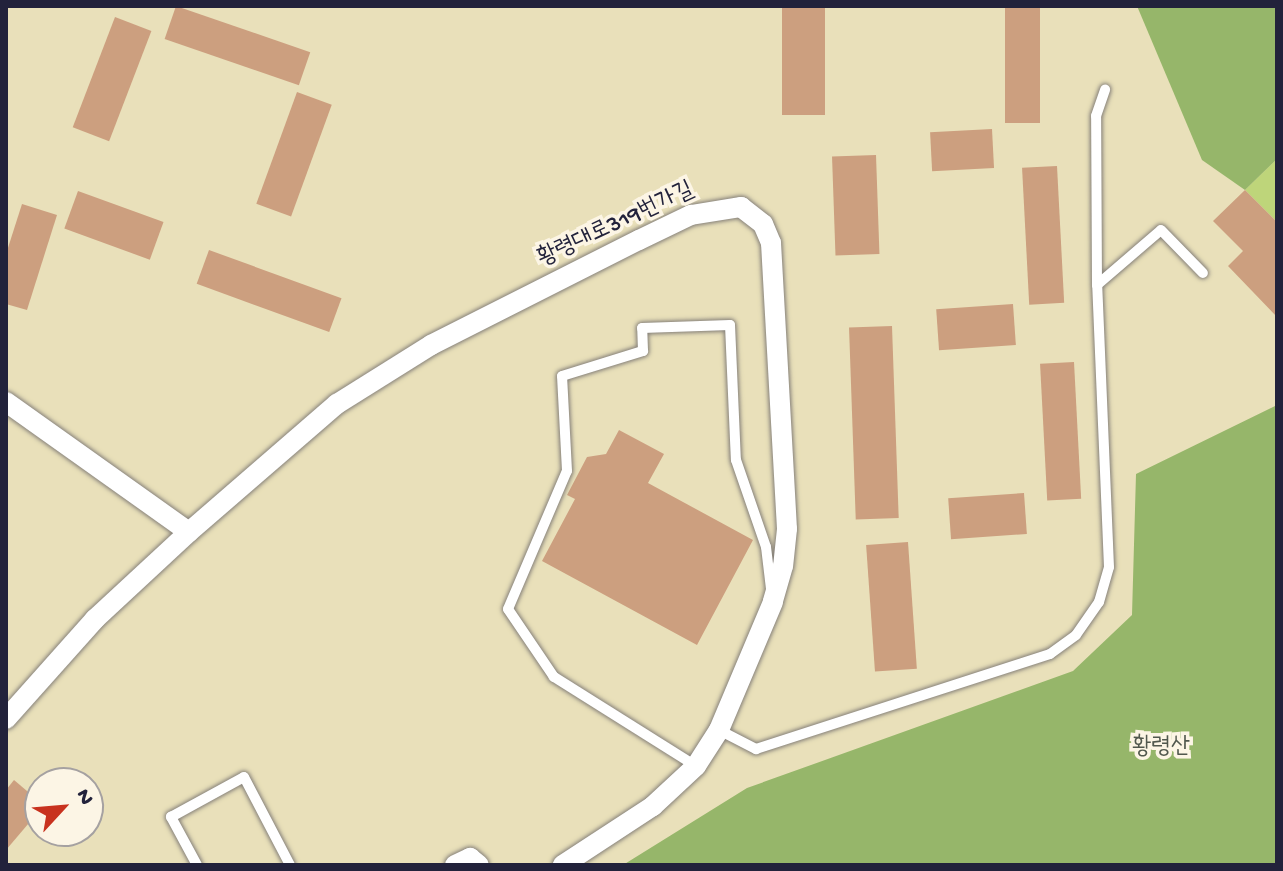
<!DOCTYPE html>
<meta charset="utf-8">
<style>
body{margin:0}
#map{position:relative;width:1283px;height:871px;overflow:hidden;background:#e9e0ba;font-family:"Gochi Hand","Poor Story",sans-serif}
div>[style]{position:absolute}
.green>*{inset:0;background:#bed57a}
.forest>*{inset:0;background:#96b66a}
.building>*{inset:0;background:#cc9f7f;transform-origin:0 0}
.roads{filter:drop-shadow(0 0 2px #86817a) drop-shadow(0 0 2px #86817a)}
.lane>*{height:10px;margin:-5px;padding:0 5px;transform-origin:5px;border-radius:5px;background:#fff}
.street>*{height:20px;margin:-10px;padding:0 10px;transform-origin:10px;border-radius:10px;background:#fff}
span{translate:-50% -50%;white-space:nowrap;text-align:center;line-height:1.15;-webkit-text-stroke:7px #fcf5e5;paint-order:stroke}
.street-label{font-size:24px;color:#22223b}
.park-label{font-size:24px;color:#51584e}
.frame{position:absolute;inset:0;border:8px solid #22223b;pointer-events:none}
.north{position:absolute;left:24px;top:767px;width:80px;height:80px;box-sizing:border-box;background:#fcf5e5;border:2px solid #a5a1a1;border-radius:50%;rotate:64deg;font-size:22px;font-weight:700;line-height:32px;text-align:center;color:#22223b}
.north::after{content:'';display:block;margin:auto;width:28px;height:36px;background:#c8321e;clip-path:polygon(50% 0,100% 100%,50% 72%,0 100%)}
</style>
<div id="map">
<div class="green">
<i style="clip-path:polygon(1277px 159px,1277px 222px,1245px 190px)"></i>
</div>
<div class="forest">
<i style="clip-path:polygon(1137px 6px,1277px 6px,1277px 159px,1245px 190px,1202px 160px)"></i>
<i style="clip-path:polygon(1277px 405px,1277px 865px,623px 865px,747px 788px,1073px 671px,1132px 615px,1136px 474px)"></i>
</div>
<div class="building">
<i style="left:176px;top:6px;width:142px;height:35px;rotate:19deg"></i>
<i style="left:782px;top:6px;width:43px;height:109px"></i>
<i style="left:1005px;top:6px;width:35px;height:117px"></i>
<i style="left:115px;top:17px;width:39px;height:118px;rotate:21deg"></i>
<i style="left:297px;top:92px;width:37px;height:119px;rotate:20deg"></i>
<i style="left:992px;top:129px;width:39px;height:62px;rotate:87deg"></i>
<i style="left:876px;top:155px;width:99px;height:44px;rotate:88deg"></i>
<i style="left:1057px;top:166px;width:137px;height:35px;rotate:87deg"></i>
<i style="clip-path:polygon(1245px 190px,1277px 222px,1277px 317px,1228px 266px,1243px 251px,1213px 221px)"></i>
<i style="left:78px;top:191px;width:91px;height:40px;rotate:20deg"></i>
<i style="clip-path:polygon(22px 204px,57px 215px,27px 310px,6px 304px,6px 254px)"></i>
<i style="left:209px;top:250px;width:141px;height:36px;rotate:20deg"></i>
<i style="left:1013px;top:304px;width:41px;height:77px;rotate:86deg"></i>
<i style="left:892px;top:326px;width:192px;height:43px;rotate:88deg"></i>
<i style="left:1074px;top:362px;width:137px;height:34px;rotate:87deg"></i>
<i style="clip-path:polygon(619px 430px,664px 454px,648px 483px,753px 540px,697px 645px,542px 561px,575px 499px,567px 495px,587px 457px,606px 454px)"></i>
<i style="left:1024px;top:493px;width:41px;height:76px;rotate:86deg"></i>
<i style="left:908px;top:542px;width:127px;height:42px;rotate:86deg"></i>
<i style="clip-path:polygon(14px 780px,40px 802px,40px 810px,6px 850px,6px 790px)"></i>
</div>
<div class="roads">
<div class="lane">
<i style="left:1097px;top:285px;width:84px;rotate:-40.7deg"></i>
<i style="left:1161px;top:230px;width:60px;rotate:45.7deg"></i>
<i style="left:719px;top:730px;width:42px;rotate:27.2deg"></i>
<i style="left:756px;top:749px;width:309px;rotate:-17.9deg"></i>
<i style="left:1050px;top:654px;width:32px;rotate:-36deg"></i>
<i style="left:1076px;top:635px;width:40px;rotate:-55.1deg"></i>
<i style="left:1099px;top:602px;width:36px;rotate:-74deg"></i>
<i style="left:1109px;top:567px;width:282px;rotate:-92.4deg"></i>
<i style="left:1097px;top:285px;width:169px;rotate:-90.3deg"></i>
<i style="left:1096px;top:116px;width:28px;rotate:-71deg"></i>
<i style="left:696px;top:766px;width:168px;rotate:-147.9deg"></i>
<i style="left:554px;top:677px;width:82px;rotate:-124.1deg"></i>
<i style="left:508px;top:609px;width:150px;rotate:-66.9deg"></i>
<i style="left:567px;top:471px;width:95px;rotate:-93deg"></i>
<i style="left:562px;top:376px;width:85px;rotate:-17.2deg"></i>
<i style="left:643px;top:351px;width:23px;rotate:-92deg"></i>
<i style="left:642px;top:328px;width:88px;rotate:-2deg"></i>
<i style="left:730px;top:325px;width:135px;rotate:87.5deg"></i>
<i style="left:736px;top:460px;width:92px;rotate:71deg"></i>
<i style="left:766px;top:547px;width:42px;rotate:83.2deg"></i>
<i style="left:197px;top:865px;width:55px;rotate:-118.4deg"></i>
<i style="left:171px;top:817px;width:83px;rotate:-28.7deg"></i>
<i style="left:244px;top:777px;width:99px;rotate:62.4deg"></i>
</div>
<div class="street">
<i style="left:6px;top:402px;width:224px;rotate:35.4deg"></i>
<i style="left:6px;top:719px;width:134px;rotate:-48.3deg"></i>
<i style="left:95px;top:619px;width:128px;rotate:-42.8deg"></i>
<i style="left:189px;top:532px;width:196px;rotate:-40.9deg"></i>
<i style="left:337px;top:404px;width:111px;rotate:-32.1deg"></i>
<i style="left:431px;top:345px;width:233px;rotate:-26.8deg"></i>
<i style="left:639px;top:240px;width:58px;rotate:-25.7deg"></i>
<i style="left:691px;top:215px;width:51px;rotate:-9.1deg"></i>
<i style="left:741px;top:207px;width:28px;rotate:38deg"></i>
<i style="left:763px;top:224px;width:21px;rotate:67deg"></i>
<i style="left:771px;top:243px;width:286px;rotate:86.8deg"></i>
<i style="left:787px;top:529px;width:37px;rotate:96deg"></i>
<i style="left:783px;top:566px;width:37px;rotate:106deg"></i>
<i style="left:773px;top:602px;width:139px;rotate:112.9deg"></i>
<i style="left:719px;top:730px;width:43px;rotate:122.6deg"></i>
<i style="left:696px;top:766px;width:59px;rotate:137.1deg"></i>
<i style="left:653px;top:806px;width:108px;rotate:146.8deg"></i>
<i style="left:455px;top:865px;width:17px;rotate:-25deg"></i>
<i style="left:470px;top:858px;width:11px;rotate:38deg"></i>
</div>
</div>
<div class="street-label">
<span style="left:616px;top:225px;rotate:-25deg">황령대로319번가길</span>
</div>
<div class="park-label">
<span style="left:1161px;top:748px">황령산</span>
</div>
<div class="frame"></div>
<div class="north">N</div>
</div>
